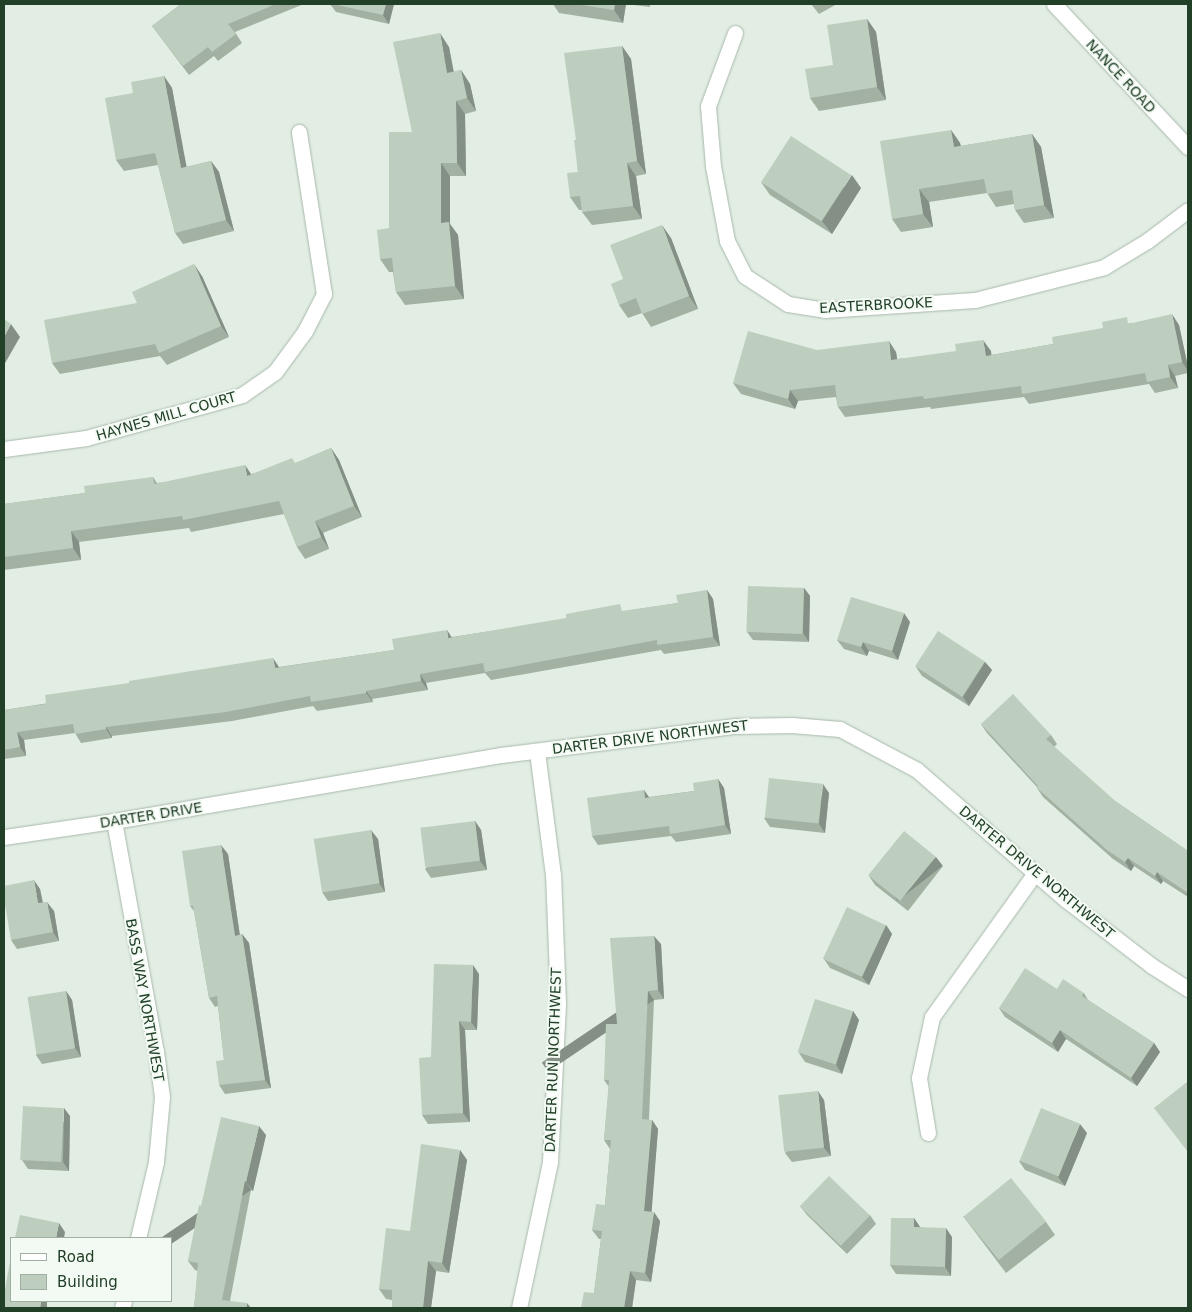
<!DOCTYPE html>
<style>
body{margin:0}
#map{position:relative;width:1192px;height:1312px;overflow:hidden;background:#e2ede3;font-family:"DejaVu Sans",sans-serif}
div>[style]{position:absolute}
.roads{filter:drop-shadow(0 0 1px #a8b9ab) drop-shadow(0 0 1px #a8b9ab)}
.minor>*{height:15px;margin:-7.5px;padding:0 7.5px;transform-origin:7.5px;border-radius:7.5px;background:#fff}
.wall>*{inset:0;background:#a3b1a3}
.shaded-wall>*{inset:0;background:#849085;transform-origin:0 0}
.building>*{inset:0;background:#bdcebe;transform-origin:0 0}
span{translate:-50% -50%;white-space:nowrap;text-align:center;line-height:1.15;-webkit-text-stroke:4px #f3f9f3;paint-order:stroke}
.street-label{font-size:14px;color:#214027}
.frame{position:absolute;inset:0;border:5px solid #214027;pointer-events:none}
.legend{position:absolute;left:10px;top:1237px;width:162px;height:65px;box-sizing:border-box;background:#f3f9f3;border:1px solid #9fafa1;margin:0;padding:6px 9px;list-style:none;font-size:15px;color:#214027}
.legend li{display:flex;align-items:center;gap:10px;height:25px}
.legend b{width:25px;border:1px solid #9fafa1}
</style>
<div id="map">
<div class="roads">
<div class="minor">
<i style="left:1054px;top:4px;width:196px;rotate:46.9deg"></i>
<i style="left:735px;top:33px;width:78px;rotate:110.3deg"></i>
<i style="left:708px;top:106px;width:60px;rotate:85.2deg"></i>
<i style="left:713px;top:166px;width:76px;rotate:79.4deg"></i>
<i style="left:727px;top:241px;width:39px;rotate:63deg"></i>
<i style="left:745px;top:276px;width:51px;rotate:33.1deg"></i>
<i style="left:788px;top:304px;width:37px;rotate:9deg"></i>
<i style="left:825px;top:310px;width:150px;rotate:-3.8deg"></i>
<i style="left:975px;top:300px;width:133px;rotate:-14.3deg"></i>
<i style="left:1104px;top:267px;width:50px;rotate:-31.2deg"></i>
<i style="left:1147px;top:241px;width:51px;rotate:-37.1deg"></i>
<i style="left:4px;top:449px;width:83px;rotate:-7.6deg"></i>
<i style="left:86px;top:438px;width:162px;rotate:-15.4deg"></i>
<i style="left:242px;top:395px;width:40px;rotate:-34.9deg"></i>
<i style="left:275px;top:372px;width:51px;rotate:-53.8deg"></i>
<i style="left:305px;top:331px;width:42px;rotate:-62.8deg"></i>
<i style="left:324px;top:294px;width:164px;rotate:-98.8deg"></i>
<i style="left:114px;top:821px;width:234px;rotate:79.7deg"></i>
<i style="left:156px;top:1051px;width:46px;rotate:82.6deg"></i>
<i style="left:162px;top:1097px;width:65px;rotate:95.3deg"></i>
<i style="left:156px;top:1162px;width:78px;rotate:103.3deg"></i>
<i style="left:4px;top:837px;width:111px;rotate:-8.3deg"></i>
<i style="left:114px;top:821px;width:393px;rotate:-9.7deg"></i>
<i style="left:501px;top:755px;width:236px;rotate:-7.1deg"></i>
<i style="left:735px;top:726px;width:57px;rotate:-1deg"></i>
<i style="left:792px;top:725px;width:48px;rotate:4.8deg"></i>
<i style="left:840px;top:729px;width:87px;rotate:28deg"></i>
<i style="left:917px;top:770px;width:196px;rotate:41.1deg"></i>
<i style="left:1065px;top:899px;width:110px;rotate:37.6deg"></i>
<i style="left:1152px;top:966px;width:43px;rotate:32.6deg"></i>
<i style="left:928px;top:1133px;width:56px;rotate:-99.3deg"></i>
<i style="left:919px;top:1078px;width:62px;rotate:-78deg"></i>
<i style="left:932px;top:1017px;width:177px;rotate:-54.4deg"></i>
<i style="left:122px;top:1308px;width:7px;rotate:-74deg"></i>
<i style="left:519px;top:1308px;width:149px;rotate:-78deg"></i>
<i style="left:550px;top:1162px;width:159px;rotate:-87.1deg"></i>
<i style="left:558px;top:1003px;width:128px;rotate:-92.2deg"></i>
<i style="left:553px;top:875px;width:125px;rotate:-97.4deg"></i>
</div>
</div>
<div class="wall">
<i style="clip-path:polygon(181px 4px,304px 4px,235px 32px,242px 43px,218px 61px,214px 56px,189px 75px,152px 26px)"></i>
<i style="clip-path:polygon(330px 4px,394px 4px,389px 24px,336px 12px)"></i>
<i style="clip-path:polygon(553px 4px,650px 4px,650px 7px,626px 4px,623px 23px,559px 13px)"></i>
<i style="clip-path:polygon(811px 4px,837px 4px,819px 14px)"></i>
<i style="clip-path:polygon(867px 19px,876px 32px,886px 100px,819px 111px,810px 98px)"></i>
<i style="clip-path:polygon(622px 46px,631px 59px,646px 174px,636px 176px,642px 219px,592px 225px,582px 212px,582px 210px,579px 210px,570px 197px,578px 172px,576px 140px)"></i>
<i style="clip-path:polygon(449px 47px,454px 72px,461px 70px,470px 84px,476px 111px,465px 114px,466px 176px,450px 176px,450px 224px,458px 235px,464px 299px,405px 305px,396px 292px,393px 272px,389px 272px,380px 259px,389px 228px,412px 132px)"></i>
<i style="clip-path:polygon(164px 76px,172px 88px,186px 167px,211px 161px,219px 172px,234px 231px,183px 244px,175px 233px,158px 165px,124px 171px,116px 160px,133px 93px)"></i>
<i style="clip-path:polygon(951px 130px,960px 143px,961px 146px,1032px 134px,1041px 147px,1054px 218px,1024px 223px,1015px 210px,1014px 204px,996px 207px,987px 193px,929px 202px,933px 227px,901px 232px,892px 219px)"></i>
<i style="clip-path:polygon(761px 182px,861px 188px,832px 234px,770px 195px)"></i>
<i style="clip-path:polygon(671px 238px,698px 309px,651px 327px,642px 313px,628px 318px,619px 305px,623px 279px)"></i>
<i style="clip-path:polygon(202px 276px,229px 337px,167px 365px,160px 356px,60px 374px,52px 363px,137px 303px)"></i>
<i style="clip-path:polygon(1131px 323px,1179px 325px,1188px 367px,1188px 373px,1175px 376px,1178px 388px,1155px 393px,1149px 384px,1029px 404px,1024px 397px,931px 409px,930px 407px,845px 417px,838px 407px,836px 397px,798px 401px,795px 409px,741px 394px,733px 383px,817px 350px,896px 352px,897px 359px,991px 351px,991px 355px,1053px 344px)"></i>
<i style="clip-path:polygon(331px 448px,339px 460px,362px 517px,323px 533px,329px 549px,305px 559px,297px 547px,284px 514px,191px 532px,189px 528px,79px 542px,81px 560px,4px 570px,4px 504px,85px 493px,153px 477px,157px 483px,251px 474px,296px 463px)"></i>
<i style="clip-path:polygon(804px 588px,810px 596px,809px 642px,753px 640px,747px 632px)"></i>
<i style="clip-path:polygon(707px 590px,713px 599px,720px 646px,664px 654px,661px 650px,491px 680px,485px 673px,426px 683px,428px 690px,372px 699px,373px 702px,317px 711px,313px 706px,232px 721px,112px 736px,112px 738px,81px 743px,75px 733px,24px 740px,26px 756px,4px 759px,4px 710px,279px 667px,394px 650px,452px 637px,678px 603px)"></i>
<i style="clip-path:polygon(910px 622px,898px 660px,869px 651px,867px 656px,844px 649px,837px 640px)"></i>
<i style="clip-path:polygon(985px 662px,992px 670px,969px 706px,922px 676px,916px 667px)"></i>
<i style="clip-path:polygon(981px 724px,1051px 735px,1057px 744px,1054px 747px,1115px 801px,1188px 851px,1188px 897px,1163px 881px,1161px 884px,1134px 866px,1131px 871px,1113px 859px,1043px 797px,1037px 788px,1037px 787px,987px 733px)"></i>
<i style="clip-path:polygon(718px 779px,724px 788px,731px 834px,676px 842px,671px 836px,598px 845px,592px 836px,644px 790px,649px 797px,694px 791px)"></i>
<i style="clip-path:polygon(829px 793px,825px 833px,770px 827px,764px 818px)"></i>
<i style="clip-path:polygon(475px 821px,481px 830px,487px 870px,431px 878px,425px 869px)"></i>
<i style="clip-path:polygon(378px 839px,385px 892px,328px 901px,322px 892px)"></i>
<i style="clip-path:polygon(228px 854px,240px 935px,242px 934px,249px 943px,271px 1088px,225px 1094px,219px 1085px,224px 1060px,218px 1006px,215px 1007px,209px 998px,194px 911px,190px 906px)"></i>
<i style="clip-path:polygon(943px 866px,908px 911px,875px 885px,869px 876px)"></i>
<i style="clip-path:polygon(40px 889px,43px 902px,54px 911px,59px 941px,17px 949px,11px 940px)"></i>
<i style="clip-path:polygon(886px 925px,892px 934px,869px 985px,830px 968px,824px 959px)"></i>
<i style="clip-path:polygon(661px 944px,664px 999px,654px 1000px,649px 1120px,652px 1120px,658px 1129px,651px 1212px,660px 1221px,651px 1282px,636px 1280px,632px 1308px,581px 1308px,594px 1293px,601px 1239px,599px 1239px,592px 1230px,605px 1205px,610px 1149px,604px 1140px,609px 1087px,604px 1080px,617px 1024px)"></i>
<i style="clip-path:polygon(479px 974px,477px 1030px,465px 1030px,470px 1122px,428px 1124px,422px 1115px,431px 1057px)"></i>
<i style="clip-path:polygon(1057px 989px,1084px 993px,1088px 1000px,1154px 1043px,1160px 1052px,1137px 1086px,1066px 1039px,1058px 1052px,1005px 1017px,999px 1008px)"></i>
<i style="clip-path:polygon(66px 991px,72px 1000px,81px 1057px,42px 1064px,36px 1055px)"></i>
<i style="clip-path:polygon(853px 1011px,859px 1020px,842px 1074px,805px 1062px,799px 1053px)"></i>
<i style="clip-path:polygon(824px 1100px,831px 1156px,792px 1162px,785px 1153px)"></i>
<i style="clip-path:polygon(70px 1116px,69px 1171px,28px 1169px,22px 1160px)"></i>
<i style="clip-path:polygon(1087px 1133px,1065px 1186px,1025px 1170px,1019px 1161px)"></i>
<i style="clip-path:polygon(266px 1135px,253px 1191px,251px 1190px,230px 1301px,194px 1308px,198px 1271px,195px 1270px,188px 1261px,201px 1206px)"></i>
<i style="clip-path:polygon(460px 1150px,467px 1160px,449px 1273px,436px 1271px,431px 1308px,392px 1308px,392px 1300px,386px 1299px,379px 1289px)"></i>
<i style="clip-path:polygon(800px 1206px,870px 1215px,876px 1224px,847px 1254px,807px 1215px)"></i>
<i style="clip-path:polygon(963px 1216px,1046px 1222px,1055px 1235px,1006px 1273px)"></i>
<i style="clip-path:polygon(914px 1218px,920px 1227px,952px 1237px,951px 1276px,896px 1274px,890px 1265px)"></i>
</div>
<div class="shaded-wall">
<i style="clip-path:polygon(386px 4px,394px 4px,389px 24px,383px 15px)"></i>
<i style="clip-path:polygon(615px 4px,626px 4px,623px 23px,614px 10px)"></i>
<i style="clip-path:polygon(867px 19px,876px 32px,886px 100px,877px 87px)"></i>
<i style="clip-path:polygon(440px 33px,449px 47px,456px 86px,447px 73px)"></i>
<i style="clip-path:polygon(622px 46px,631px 59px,646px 174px,637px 161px)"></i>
<i style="clip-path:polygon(461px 70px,470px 84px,476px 111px,467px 98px)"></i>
<i style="clip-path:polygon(164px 76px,172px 88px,189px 180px,181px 168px)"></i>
<i style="clip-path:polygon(456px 101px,465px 114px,466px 176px,457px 163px)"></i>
<i style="clip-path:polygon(951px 130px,960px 143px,963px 160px,954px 147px)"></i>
<i style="clip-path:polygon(1032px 134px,1041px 147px,1054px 218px,1044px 205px)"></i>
<i style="clip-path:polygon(211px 161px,219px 172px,234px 231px,226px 220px)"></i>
<i style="clip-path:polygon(441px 163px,450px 176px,450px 224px,458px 235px,464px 299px,455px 286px,441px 223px)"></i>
<i style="clip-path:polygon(627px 163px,636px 176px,642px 219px,633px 206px)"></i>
<i style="clip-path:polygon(852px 175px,861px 188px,832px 234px,822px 221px)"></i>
<i style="clip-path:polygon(919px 189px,929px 202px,933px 227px,923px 214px)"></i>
<i style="clip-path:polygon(662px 225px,671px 238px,698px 309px,689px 296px)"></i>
<i style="clip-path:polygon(194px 264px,202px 276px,229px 337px,221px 326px)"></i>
<i style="clip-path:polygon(1172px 314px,1179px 325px,1188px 367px,1188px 371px,1182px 362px)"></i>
<i style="clip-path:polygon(11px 324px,20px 337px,4px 365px,4px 337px)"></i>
<i style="clip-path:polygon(983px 340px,991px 351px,993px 366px,986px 356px)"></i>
<i style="clip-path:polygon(889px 341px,896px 352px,899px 371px,891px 360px)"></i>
<i style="clip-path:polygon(1168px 365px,1175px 376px,1178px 388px,1170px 377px)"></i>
<i style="clip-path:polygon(790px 390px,798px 401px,795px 409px,788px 399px)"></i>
<i style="clip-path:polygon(331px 448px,339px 460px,362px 517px,354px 506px)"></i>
<i style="clip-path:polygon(245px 465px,253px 477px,247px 476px)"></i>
<i style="clip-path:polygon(315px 521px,323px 533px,329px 549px,321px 537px)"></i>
<i style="clip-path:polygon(71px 531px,79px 542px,81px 560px,73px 548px)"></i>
<i style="clip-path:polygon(804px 588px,810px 596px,809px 642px,803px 633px)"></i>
<i style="clip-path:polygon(707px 590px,713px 599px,720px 646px,713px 637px)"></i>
<i style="clip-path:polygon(904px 613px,910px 622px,898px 660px,892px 651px)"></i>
<i style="clip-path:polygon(447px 630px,453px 639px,448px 638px)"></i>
<i style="clip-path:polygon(863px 642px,869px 651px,867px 656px,861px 647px)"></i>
<i style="clip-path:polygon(273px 658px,279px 667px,281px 677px,275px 668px)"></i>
<i style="clip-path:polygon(985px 662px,992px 670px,969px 706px,963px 697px)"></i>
<i style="clip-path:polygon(420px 674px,426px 683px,428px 690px,421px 681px)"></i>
<i style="clip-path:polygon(366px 691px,372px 699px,373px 702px,366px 693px)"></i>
<i style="clip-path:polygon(106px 727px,112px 736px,112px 738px,106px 729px)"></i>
<i style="clip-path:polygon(17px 732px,24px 740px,26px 756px,20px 747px)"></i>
<i style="clip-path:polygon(718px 779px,724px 788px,731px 834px,725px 825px)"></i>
<i style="clip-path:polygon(823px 784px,829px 793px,825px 833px,819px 824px)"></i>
<i style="clip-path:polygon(644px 790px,650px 799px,645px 798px)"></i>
<i style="clip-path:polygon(475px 821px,481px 830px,487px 870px,480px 861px)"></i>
<i style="clip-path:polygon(371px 830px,378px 839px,385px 892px,379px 883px)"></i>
<i style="clip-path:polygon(221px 845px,228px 854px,241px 944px,235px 936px)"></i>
<i style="left:936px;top:857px;width:11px;height:57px;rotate:52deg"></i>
<i style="clip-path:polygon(1128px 858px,1134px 866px,1131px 871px,1125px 862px)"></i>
<i style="clip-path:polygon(1157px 872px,1163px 881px,1161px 884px,1155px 876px)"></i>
<i style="clip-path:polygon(34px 880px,40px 889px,44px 912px,38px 903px)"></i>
<i style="clip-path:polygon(47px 902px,54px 911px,59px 941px,53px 932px)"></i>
<i style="clip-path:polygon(886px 925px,892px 934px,869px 985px,862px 977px)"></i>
<i style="clip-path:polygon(242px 934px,249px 943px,271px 1088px,265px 1080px)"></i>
<i style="clip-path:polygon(654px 936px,661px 944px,664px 999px,658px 990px)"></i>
<i style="clip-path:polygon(473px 965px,479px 974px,477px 1030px,471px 1022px)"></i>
<i style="clip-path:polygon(66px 991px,72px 1000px,81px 1057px,75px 1048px)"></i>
<i style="left:648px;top:991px;width:11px;height:128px;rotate:56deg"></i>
<i style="clip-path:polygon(853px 1011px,859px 1020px,842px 1074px,836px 1065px)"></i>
<i style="clip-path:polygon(459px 1021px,465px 1030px,470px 1122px,463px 1113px)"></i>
<i style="clip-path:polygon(1060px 1030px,1066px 1039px,1058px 1052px,1052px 1043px)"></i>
<i style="clip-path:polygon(1154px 1043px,1160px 1052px,1137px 1086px,1131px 1078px)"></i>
<i style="clip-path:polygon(818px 1091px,824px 1100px,831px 1156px,824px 1148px)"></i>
<i style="clip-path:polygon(64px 1108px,70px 1116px,69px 1171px,63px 1162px)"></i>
<i style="clip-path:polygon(652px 1120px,658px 1129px,651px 1220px,644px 1211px)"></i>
<i style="clip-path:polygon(1080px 1124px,1087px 1133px,1065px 1186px,1058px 1177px)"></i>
<i style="clip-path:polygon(259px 1126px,266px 1135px,253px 1191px,246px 1182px)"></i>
<i style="clip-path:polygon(460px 1150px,467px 1160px,449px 1273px,442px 1263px)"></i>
<i style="left:245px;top:1181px;width:11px;height:121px;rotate:56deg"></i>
<i style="clip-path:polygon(654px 1212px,660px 1221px,651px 1282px,645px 1273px)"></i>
<i style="clip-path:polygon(914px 1218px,920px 1227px,914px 1227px)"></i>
<i style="clip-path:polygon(59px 1223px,65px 1232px,64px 1238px,56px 1238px)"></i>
<i style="clip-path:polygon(946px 1228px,952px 1237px,951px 1276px,945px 1267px)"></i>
<i style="clip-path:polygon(428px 1261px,436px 1271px,431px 1308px,423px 1308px)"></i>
<i style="clip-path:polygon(630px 1271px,636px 1280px,632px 1308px,624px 1308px)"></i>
<i style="clip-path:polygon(41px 1301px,47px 1301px,47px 1308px,40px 1308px)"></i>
<i style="clip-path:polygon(247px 1303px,251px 1308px,246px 1308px)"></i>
</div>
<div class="building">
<i style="clip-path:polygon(181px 4px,276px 4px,228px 24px,236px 34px,212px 52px,208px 47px,183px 66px,152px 26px)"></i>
<i style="clip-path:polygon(332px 4px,386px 4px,383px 15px)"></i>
<i style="clip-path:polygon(575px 4px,615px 4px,614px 10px)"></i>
<i style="clip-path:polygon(867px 19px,877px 87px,810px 98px,805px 69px,833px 65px,827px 25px)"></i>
<i style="clip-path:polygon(440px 33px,447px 73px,461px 70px,467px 98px,456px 101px,457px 163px,441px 163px,441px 223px,449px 222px,455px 286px,396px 292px,392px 258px,380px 259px,377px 230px,389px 228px,389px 132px,412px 132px,393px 42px)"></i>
<i style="clip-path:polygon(622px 46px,637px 161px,627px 163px,633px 206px,582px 212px,580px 196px,570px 197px,567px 173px,578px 172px,574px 140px,576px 140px,564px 53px)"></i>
<i style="clip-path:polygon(164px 76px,181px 168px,211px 161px,226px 220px,175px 233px,155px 153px,116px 160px,105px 98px,133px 93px,131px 82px)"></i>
<i style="clip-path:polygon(951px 130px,954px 147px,1032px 134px,1044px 205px,1015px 210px,1012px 190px,987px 194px,984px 179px,919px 189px,923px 214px,892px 219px,880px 141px)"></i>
<i style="left:791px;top:136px;width:72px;height:55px;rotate:33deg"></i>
<i style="clip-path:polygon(662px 225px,689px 296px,642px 314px,636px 298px,619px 305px,611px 284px,623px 279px,610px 245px)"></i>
<i style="clip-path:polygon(194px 264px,221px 326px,159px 353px,155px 344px,52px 363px,44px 320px,137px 303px,132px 292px)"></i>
<i style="clip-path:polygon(1172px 314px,1182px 362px,1168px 365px,1170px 377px,1147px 382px,1145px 373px,1022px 394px,1021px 386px,924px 399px,923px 396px,838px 407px,835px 385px,790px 390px,788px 399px,733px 383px,748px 331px,817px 350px,889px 341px,891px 360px,956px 351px,955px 344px,983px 340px,986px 356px,1053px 344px,1052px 337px,1103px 328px,1102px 322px,1127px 317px,1128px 324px)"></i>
<i style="clip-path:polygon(4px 319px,11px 324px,4px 337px)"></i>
<i style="clip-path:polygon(331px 448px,354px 506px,315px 521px,321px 537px,297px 547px,279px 501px,183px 520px,182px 516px,71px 531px,73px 548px,4px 557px,4px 504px,85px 493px,84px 486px,153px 477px,154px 484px,245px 465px,247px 476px,292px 458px,295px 463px)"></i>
<i style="left:748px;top:586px;width:56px;height:46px;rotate:2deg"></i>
<i style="clip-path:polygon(707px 590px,713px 637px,657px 645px,657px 640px,485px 672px,483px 663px,420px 674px,421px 681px,366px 691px,366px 693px,311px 702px,310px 696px,226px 712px,106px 727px,106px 729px,75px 734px,73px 724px,17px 732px,20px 747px,4px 750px,4px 710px,46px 704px,45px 695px,129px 683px,129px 681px,273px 658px,275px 668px,394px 650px,392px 639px,447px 630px,448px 638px,566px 618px,566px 614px,620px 604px,622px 611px,678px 603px,676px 595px)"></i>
<i style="clip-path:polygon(851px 597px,904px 613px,892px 651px,863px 642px,861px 647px,837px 640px)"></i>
<i style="left:938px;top:631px;width:56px;height:42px;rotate:33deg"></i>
<i style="clip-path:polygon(1013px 694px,1051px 735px,1046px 739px,1115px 801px,1188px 851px,1188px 893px,1157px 872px,1155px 876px,1128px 858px,1125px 862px,1107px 850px,1037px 788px,1038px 786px,981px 724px)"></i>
<i style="left:769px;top:778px;width:54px;height:40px;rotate:6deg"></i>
<i style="clip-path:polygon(718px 779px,725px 825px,670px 834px,669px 826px,592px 836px,587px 798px,644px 790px,645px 798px,694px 791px,693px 783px)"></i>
<i style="left:475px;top:821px;width:40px;height:55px;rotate:83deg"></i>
<i style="left:371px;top:830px;width:54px;height:58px;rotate:81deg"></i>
<i style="left:904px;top:831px;width:41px;height:57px;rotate:39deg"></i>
<i style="clip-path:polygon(221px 845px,235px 936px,242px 934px,265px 1080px,219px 1085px,216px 1061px,224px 1060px,217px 996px,209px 998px,193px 906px,190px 906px,182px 851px)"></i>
<i style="clip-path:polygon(34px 880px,38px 903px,47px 902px,53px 932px,11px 940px,4px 899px,4px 886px)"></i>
<i style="left:847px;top:907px;width:43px;height:57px;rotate:25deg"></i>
<i style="clip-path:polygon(654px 936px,658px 990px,648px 991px,642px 1119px,652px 1120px,644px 1211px,654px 1212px,645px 1273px,630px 1271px,624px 1308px,581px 1308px,584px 1292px,594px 1293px,602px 1231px,592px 1230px,596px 1204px,605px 1205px,611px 1140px,604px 1140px,609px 1080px,604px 1080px,606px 1024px,617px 1024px,610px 938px)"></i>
<i style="clip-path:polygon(434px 964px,473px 965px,471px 1022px,459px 1021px,463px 1113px,422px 1115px,419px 1058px,431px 1057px)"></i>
<i style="clip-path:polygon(1025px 968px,1057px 989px,1063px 979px,1084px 993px,1082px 996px,1154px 1043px,1131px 1078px,1060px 1030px,1052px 1043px,999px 1008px)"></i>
<i style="left:66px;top:991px;width:58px;height:39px;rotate:81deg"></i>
<i style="left:815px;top:999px;width:40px;height:56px;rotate:18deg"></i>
<i style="clip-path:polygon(1187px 1082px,1188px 1084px,1188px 1152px,1154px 1108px)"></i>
<i style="left:818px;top:1091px;width:57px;height:40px;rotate:84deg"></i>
<i style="left:23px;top:1106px;width:41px;height:54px;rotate:3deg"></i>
<i style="left:1041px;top:1108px;width:42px;height:57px;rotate:22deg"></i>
<i style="clip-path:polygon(221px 1117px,259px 1126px,246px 1182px,245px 1181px,222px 1300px,247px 1303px,246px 1308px,194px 1308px,198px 1263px,188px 1261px,199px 1205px,201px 1206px)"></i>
<i style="clip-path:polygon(421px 1144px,460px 1150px,442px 1263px,428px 1261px,423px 1308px,392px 1308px,392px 1290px,379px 1289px,386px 1228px,410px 1231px)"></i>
<i style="left:829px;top:1176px;width:57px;height:42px;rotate:44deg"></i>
<i style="left:1011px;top:1178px;width:56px;height:61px;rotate:51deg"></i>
<i style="clip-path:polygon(20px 1215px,59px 1223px,56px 1238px,15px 1238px)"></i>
<i style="clip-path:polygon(891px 1218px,914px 1218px,914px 1227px,946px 1228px,945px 1267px,890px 1265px)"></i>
<i style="clip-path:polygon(11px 1257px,11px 1301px,41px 1301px,40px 1308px,4px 1308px,4px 1294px)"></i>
</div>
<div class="street-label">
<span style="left:1121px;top:76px;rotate:47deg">NANCE ROAD</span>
<span style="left:876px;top:305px;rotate:-3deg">EASTERBROOKE</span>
<span style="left:166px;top:416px;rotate:-16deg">HAYNES MILL COURT</span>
<span style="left:650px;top:737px;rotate:-7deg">DARTER DRIVE NORTHWEST</span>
<span style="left:151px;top:815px;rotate:-9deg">DARTER DRIVE</span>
<span style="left:1037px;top:872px;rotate:40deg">DARTER DRIVE NORTHWEST</span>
<span style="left:145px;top:1000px;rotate:80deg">BASS WAY NORTHWEST</span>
<span style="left:553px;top:1060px;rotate:-88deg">DARTER RUN NORTHWEST</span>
</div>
<div class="frame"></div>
<ul class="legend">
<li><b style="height:6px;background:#fff"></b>Road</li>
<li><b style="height:14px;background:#bdcebe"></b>Building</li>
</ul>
</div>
